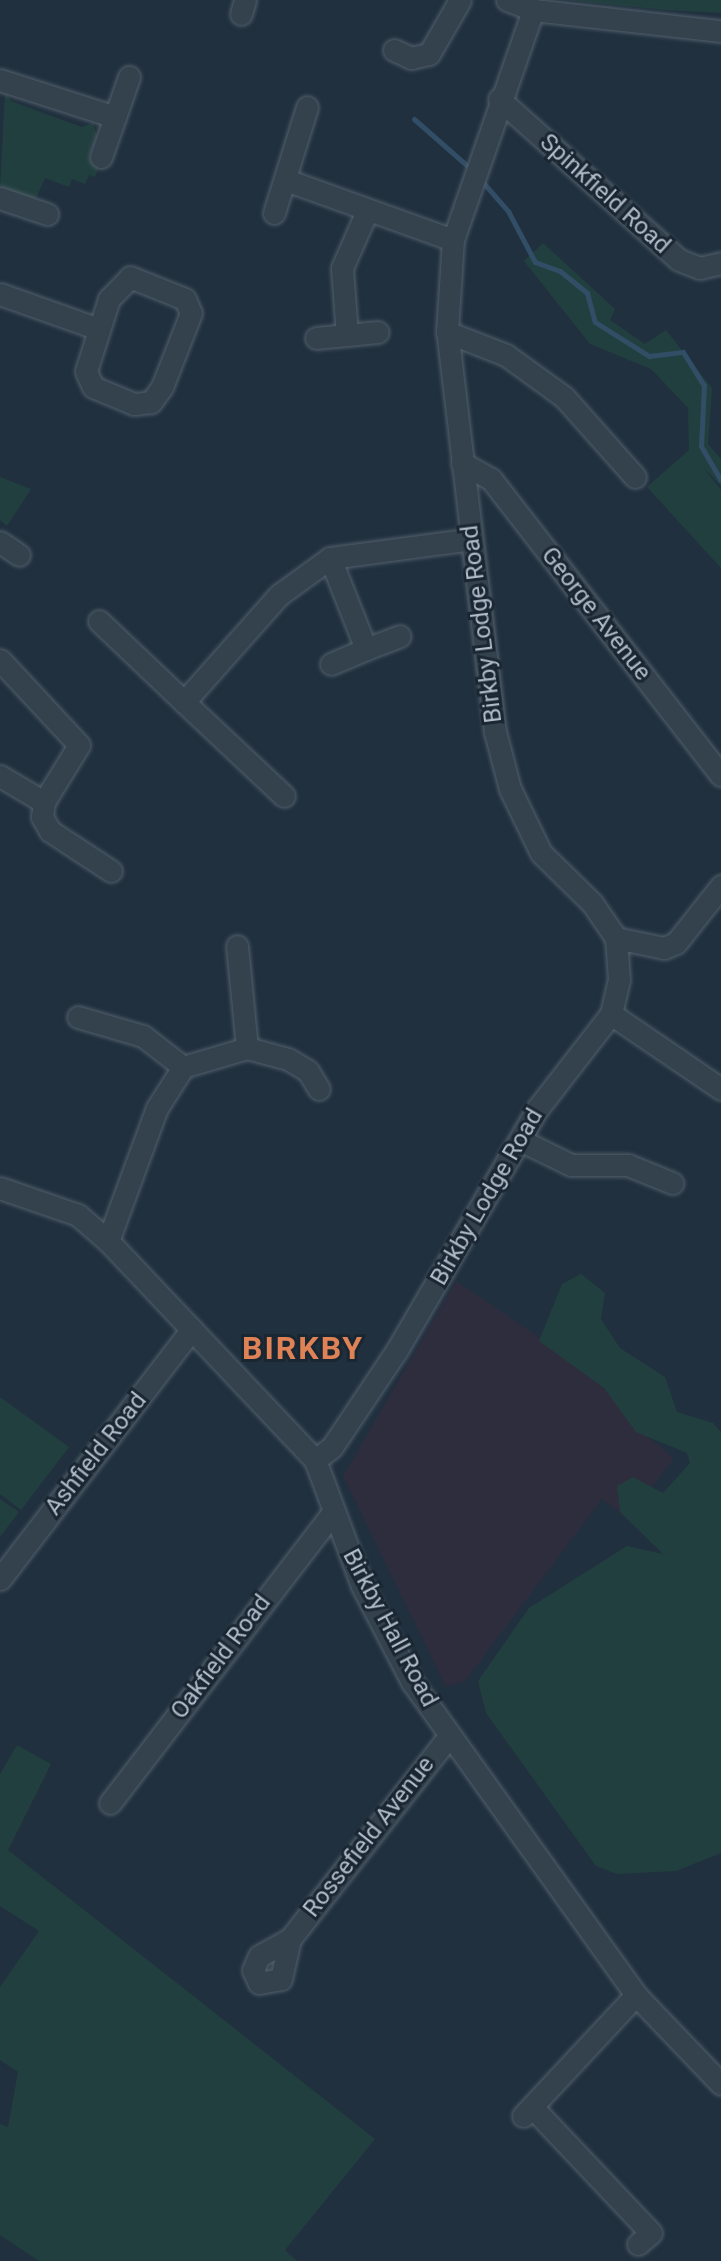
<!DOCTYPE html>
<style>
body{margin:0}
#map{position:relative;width:721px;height:2261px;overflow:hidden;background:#20303e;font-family:Roboto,sans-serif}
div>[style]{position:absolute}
.medical>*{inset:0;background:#2d2d3e}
.green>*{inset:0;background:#223f3f}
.stream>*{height:5px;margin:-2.5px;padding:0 2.5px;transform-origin:2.5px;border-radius:2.5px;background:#324e67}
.roads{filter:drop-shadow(0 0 2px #535f6c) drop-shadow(0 0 2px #535f6c)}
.minor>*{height:21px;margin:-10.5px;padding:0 10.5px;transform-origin:10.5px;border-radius:10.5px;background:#34424e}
span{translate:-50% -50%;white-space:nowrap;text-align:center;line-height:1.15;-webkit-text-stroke:6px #1a2732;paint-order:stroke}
.street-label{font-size:24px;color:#b0bcc9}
.district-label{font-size:32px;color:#df8255;font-weight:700;letter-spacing:2px}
</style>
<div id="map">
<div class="medical">
<i style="clip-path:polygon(456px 1281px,642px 1407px,632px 1424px,674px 1458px,628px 1519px,602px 1499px,465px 1681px,446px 1687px,343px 1476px)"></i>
</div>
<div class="green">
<i style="clip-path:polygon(566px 0,721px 0,721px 13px,666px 10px)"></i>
<i style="clip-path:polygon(5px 90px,11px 101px,82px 127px,93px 123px,97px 137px,89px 156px,101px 161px,95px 177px,89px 175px,85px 184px,72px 179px,69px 187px,45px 178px,35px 201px,0 189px)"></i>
<i style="clip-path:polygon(543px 243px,615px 309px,610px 320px,645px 344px,666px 330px,712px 388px,708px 444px,721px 459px,721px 486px,702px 466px,721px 490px,721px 568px,647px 487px,689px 450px,688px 408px,651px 369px,590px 344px,524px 261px)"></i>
<i style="clip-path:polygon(0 477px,31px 489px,7px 526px,0 520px)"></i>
<i style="clip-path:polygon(581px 1274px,605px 1293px,601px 1319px,620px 1348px,665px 1377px,677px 1412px,713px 1423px,721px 1432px,721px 1853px,676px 1871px,617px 1874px,596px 1866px,486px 1713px,478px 1681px,529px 1608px,627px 1546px,663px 1554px,620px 1512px,617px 1486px,633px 1477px,663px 1493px,690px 1463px,687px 1453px,636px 1432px,604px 1388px,539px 1341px,562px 1284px)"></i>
<i style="clip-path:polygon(0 1397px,69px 1447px,21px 1510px,0 1494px)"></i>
<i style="clip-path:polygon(0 1499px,19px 1512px,0 1537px)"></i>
<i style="clip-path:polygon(17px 1745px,51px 1764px,8px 1850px,375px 2139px,285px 2250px,297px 2261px,39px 2261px,0 2235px,0 2124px,8px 2127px,18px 2072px,0 2060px,0 1987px,39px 1931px,0 1906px,0 1774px)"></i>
</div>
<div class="stream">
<i style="left:414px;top:119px;width:76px;rotate:41.3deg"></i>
<i style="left:480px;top:179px;width:43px;rotate:48.8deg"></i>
<i style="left:508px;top:211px;width:58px;rotate:62.1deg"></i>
<i style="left:535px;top:262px;width:27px;rotate:20deg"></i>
<i style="left:560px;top:271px;width:35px;rotate:39deg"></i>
<i style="left:587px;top:293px;width:30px;rotate:75deg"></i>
<i style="left:595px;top:322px;width:64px;rotate:32.2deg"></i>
<i style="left:649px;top:356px;width:34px;rotate:-7deg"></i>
<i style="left:683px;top:352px;width:39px;rotate:58deg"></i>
<i style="left:704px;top:385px;width:61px;rotate:92.8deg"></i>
<i style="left:701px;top:446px;width:39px;rotate:60deg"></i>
</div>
<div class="roads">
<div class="minor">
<i style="left:507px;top:0;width:28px;rotate:21deg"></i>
<i style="left:533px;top:10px;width:189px;rotate:6.4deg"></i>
<i style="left:241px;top:14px;width:15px;rotate:-74deg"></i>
<i style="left:394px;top:50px;width:19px;rotate:25deg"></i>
<i style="left:411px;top:58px;width:18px;rotate:-13deg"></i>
<i style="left:429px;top:54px;width:62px;rotate:-60.1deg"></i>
<i style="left:0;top:80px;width:121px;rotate:17.8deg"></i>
<i style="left:499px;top:99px;width:241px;rotate:41.8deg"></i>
<i style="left:679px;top:260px;width:22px;rotate:21deg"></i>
<i style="left:700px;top:268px;width:22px;rotate:-13deg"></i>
<i style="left:101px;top:157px;width:85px;rotate:-70.7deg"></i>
<i style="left:286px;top:180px;width:177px;rotate:19.8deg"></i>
<i style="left:0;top:198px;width:50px;rotate:18.8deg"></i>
<i style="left:274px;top:213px;width:111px;rotate:-72.7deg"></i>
<i style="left:130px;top:277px;width:59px;rotate:21.8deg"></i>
<i style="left:185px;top:299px;width:15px;rotate:67deg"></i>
<i style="left:191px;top:313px;width:79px;rotate:111.4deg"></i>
<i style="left:162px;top:387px;width:19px;rotate:126deg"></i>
<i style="left:151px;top:402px;width:17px;rotate:173deg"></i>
<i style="left:134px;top:404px;width:44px;rotate:-157.5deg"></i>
<i style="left:93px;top:387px;width:17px;rotate:-114deg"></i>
<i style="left:86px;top:371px;width:76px;rotate:-72.3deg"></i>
<i style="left:109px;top:299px;width:30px;rotate:-46deg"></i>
<i style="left:0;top:294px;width:102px;rotate:19.5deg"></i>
<i style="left:447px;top:332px;width:63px;rotate:21.3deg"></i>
<i style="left:506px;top:355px;width:72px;rotate:35.9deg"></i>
<i style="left:564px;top:397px;width:107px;rotate:48.4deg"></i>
<i style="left:347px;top:335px;width:67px;rotate:-94.3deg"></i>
<i style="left:342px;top:268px;width:62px;rotate:-66.3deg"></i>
<i style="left:316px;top:338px;width:62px;rotate:-5.5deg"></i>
<i style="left:462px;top:463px;width:33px;rotate:29deg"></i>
<i style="left:491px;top:479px;width:375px;rotate:52.2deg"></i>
<i style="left:0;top:542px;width:23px;rotate:34deg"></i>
<i style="left:330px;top:558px;width:98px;rotate:68.4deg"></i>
<i style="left:366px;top:649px;width:38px;rotate:157deg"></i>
<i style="left:99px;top:621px;width:117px;rotate:43.6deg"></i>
<i style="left:366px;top:649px;width:36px;rotate:-21deg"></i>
<i style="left:0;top:660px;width:116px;rotate:47.1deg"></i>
<i style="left:79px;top:745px;width:67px;rotate:121.6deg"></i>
<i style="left:44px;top:802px;width:15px;rotate:98deg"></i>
<i style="left:42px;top:817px;width:16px;rotate:60deg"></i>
<i style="left:50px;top:831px;width:73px;rotate:33.3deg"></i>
<i style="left:0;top:776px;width:51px;rotate:30.6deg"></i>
<i style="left:284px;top:796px;width:137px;rotate:-136.8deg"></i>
<i style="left:184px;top:702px;width:143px;rotate:-48.4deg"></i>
<i style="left:279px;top:595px;width:63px;rotate:-36deg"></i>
<i style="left:330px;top:558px;width:143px;rotate:-7.6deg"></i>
<i style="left:616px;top:938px;width:49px;rotate:11.8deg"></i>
<i style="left:664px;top:948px;width:13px;rotate:-23deg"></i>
<i style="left:676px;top:943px;width:73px;rotate:-51.7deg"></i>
<i style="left:237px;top:946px;width:102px;rotate:84.4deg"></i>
<i style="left:611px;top:1014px;width:133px;rotate:34.3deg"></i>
<i style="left:78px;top:1017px;width:68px;rotate:16.3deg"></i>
<i style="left:143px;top:1036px;width:51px;rotate:37.8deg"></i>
<i style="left:520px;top:1140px;width:57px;rotate:26.1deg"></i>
<i style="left:571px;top:1165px;width:57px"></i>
<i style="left:628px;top:1165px;width:48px;rotate:22.2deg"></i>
<i style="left:0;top:1188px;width:83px;rotate:19.1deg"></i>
<i style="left:78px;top:1215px;width:40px;rotate:41deg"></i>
<i style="left:108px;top:1241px;width:301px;rotate:46.6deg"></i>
<i style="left:315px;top:1460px;width:134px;rotate:69.5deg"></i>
<i style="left:362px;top:1586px;width:108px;rotate:62.5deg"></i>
<i style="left:412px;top:1682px;width:385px;rotate:54.4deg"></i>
<i style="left:636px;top:1995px;width:123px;rotate:46.3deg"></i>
<i style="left:108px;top:1241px;width:142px;rotate:-69.8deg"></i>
<i style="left:157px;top:1108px;width:49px;rotate:-57.6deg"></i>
<i style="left:183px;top:1067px;width:67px;rotate:-16.5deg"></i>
<i style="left:247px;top:1048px;width:42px;rotate:15deg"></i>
<i style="left:288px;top:1059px;width:23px;rotate:31deg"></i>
<i style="left:308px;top:1071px;width:21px;rotate:59deg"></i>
<i style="left:315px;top:1460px;width:21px;rotate:-37deg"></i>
<i style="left:332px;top:1447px;width:117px;rotate:-56.2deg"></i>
<i style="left:397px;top:1350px;width:280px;rotate:-59.8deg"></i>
<i style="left:538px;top:1108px;width:119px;rotate:-52.2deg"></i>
<i style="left:611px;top:1014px;width:35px;rotate:-77deg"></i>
<i style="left:619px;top:980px;width:42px;rotate:-94.1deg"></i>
<i style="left:616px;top:938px;width:42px;rotate:-124.4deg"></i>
<i style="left:592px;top:903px;width:71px;rotate:-135.6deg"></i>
<i style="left:541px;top:853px;width:71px;rotate:-115.8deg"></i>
<i style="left:510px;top:789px;width:59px;rotate:-104.7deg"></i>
<i style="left:495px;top:732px;width:403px;rotate:-96.8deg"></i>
<i style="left:447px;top:332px;width:92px;rotate:-86.3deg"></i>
<i style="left:453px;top:240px;width:244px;rotate:-70.8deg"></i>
<i style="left:0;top:1579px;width:315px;rotate:-52.5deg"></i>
<i style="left:110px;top:1803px;width:367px;rotate:-52.5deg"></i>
<i style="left:290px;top:1939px;width:35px;rotate:151deg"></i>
<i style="left:259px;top:1956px;width:15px;rotate:113deg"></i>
<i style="left:253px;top:1970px;width:14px;rotate:65deg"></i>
<i style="left:259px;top:1983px;width:22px;rotate:-10deg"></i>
<i style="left:281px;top:1979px;width:41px;rotate:-77.3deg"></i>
<i style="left:290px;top:1939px;width:258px;rotate:-51.9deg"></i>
<i style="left:532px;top:2107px;width:173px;rotate:46.6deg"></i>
<i style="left:651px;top:2233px;width:17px;rotate:140deg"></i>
<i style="left:523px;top:2116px;width:166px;rotate:-47deg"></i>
</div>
</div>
<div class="street-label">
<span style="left:605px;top:194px;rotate:42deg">Spinkfield Road</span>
<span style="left:596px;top:614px;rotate:52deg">George Avenue</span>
<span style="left:482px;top:624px;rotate:-97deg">Birkby Lodge Road</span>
<span style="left:487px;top:1197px;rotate:-60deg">Birkby Lodge Road</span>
<span style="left:96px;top:1454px;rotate:-52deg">Ashfield Road</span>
<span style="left:390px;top:1628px;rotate:62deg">Birkby Hall Road</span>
<span style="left:221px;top:1657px;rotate:-53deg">Oakfield Road</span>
<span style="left:369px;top:1837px;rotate:-52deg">Rossefield Avenue</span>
</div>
<div class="district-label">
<span style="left:303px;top:1348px">BIRKBY</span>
</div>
</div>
